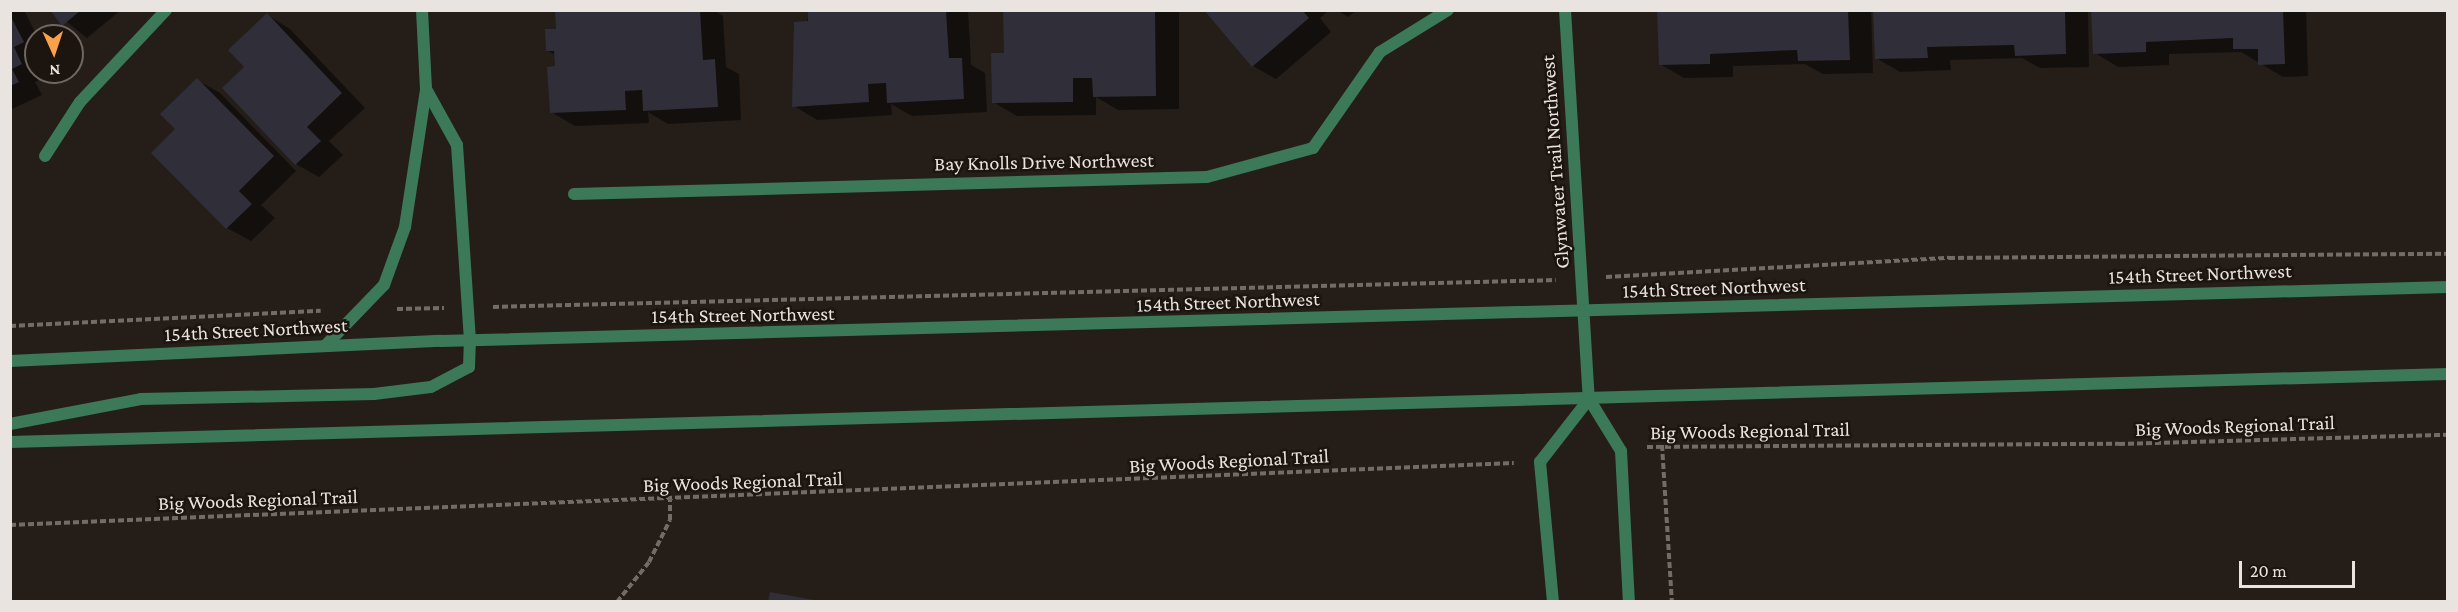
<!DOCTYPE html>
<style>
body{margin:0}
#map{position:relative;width:2458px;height:612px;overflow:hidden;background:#251d17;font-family:"Crimson Pro",serif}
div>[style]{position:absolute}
.shadow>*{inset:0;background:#0007}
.building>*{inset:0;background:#302e38}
.path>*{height:4px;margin-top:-2px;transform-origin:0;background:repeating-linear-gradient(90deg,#726b66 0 6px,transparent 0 9px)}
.minor>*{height:12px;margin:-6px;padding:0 6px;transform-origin:6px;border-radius:6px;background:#3b7958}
.tertiary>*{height:12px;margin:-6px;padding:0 6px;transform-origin:6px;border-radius:6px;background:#3b7958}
span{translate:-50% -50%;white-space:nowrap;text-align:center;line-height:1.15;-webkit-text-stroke:5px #1c140e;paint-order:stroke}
.street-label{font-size:20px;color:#e9e4df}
.frame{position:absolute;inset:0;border:12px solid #e9e4df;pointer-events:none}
.north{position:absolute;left:24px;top:24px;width:60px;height:60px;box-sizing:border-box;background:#1c140e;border:2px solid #6e6762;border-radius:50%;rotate:177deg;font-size:16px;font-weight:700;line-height:24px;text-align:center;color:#e9e4df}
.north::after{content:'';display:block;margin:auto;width:21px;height:27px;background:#f8a04b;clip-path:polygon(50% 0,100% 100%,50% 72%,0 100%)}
.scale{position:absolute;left:2239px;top:561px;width:116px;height:27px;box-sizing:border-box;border:3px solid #e9e4df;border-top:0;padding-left:8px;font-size:18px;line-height:21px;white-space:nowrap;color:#e9e4df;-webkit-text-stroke:4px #1c140e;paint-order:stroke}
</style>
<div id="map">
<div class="shadow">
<i style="clip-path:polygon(10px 10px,24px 10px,37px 36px,36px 72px,45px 77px,35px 82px,42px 95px,10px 110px)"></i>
<i style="clip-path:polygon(52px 10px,121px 10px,87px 38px)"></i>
<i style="clip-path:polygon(557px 10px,714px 10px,723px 16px,726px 67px,739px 74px,741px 120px,668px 124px,648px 112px,649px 123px,575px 126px,551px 112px,556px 55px,548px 51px,558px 30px)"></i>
<i style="clip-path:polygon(809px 10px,968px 10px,971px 65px,985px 73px,987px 112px,912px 116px,891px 104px,892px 115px,817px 120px,794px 106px)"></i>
<i style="clip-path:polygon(1005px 10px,1179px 10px,1179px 109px,1118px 110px,1096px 97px,1096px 115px,1017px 116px,993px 102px,1005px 54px)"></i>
<i style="clip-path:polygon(1206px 10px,1329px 10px,1320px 18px,1331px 32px,1276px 79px,1253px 66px)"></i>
<i style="clip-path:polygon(1337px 10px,1357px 10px,1348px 17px)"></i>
<i style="clip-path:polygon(1658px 10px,1871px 10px,1873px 73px,1823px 74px,1805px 64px,1733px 66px,1733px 77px,1684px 78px,1660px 64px)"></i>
<i style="clip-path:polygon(1875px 10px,2088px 10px,2089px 67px,2040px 68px,2022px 58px,1950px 60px,1951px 70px,1900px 72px,1876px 58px)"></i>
<i style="clip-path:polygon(2093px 10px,2306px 10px,2308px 76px,2283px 77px,2241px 52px,2169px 54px,2169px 65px,2118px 67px,2095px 53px)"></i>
<i style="clip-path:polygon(267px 15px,290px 29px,365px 108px,329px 141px,343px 155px,319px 177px,296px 164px,246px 67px)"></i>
<i style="clip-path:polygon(197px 80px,220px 93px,296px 171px,261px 205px,275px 218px,251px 241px,227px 228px,154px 153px,177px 129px)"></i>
</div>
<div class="building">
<i style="clip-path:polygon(50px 10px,81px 10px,62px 26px)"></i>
<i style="clip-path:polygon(555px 10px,700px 10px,703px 60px,715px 59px,718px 107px,643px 111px,642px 90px,625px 91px,626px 110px,550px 113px,547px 67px,555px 66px,554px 51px,546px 51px,545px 29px,556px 29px)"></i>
<i style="clip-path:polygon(808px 10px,946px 10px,949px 58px,962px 58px,964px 99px,887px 103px,886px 83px,868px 84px,869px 102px,792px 107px,794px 22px,808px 21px)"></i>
<i style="clip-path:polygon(1003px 10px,1155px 10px,1156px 96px,1093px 97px,1092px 78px,1073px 78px,1073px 102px,992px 103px,991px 53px,1004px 53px)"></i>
<i style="clip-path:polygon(1204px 10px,1302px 10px,1309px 18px,1252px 67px)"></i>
<i style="clip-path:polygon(1657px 10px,1848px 10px,1850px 60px,1798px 61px,1797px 50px,1710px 54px,1710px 64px,1659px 65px)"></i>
<i style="clip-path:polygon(1873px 10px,2065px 10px,2066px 54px,2015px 56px,2014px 45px,1927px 47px,1928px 58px,1875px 59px)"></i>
<i style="clip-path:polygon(2091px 10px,2283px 10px,2285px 64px,2258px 65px,2258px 49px,2233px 49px,2233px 38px,2146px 42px,2146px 52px,2093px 54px)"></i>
<i style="clip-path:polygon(267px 13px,342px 93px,307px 127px,321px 141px,295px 165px,222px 88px,244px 67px,228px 50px)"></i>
<i style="clip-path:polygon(10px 15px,24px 42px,14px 47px,22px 64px,12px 69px,19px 82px,10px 86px)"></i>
<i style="clip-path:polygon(197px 78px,274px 156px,239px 191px,252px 204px,226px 229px,151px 153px,175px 129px,160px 114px)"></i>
<i style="clip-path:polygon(770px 592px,814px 600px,814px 602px,768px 602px)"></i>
</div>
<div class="path">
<i style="left:1606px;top:277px;width:344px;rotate:-3.2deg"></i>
<i style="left:1949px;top:258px;width:499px;rotate:-0.5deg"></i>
<i style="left:493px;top:307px;width:1063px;rotate:-1.45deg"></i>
<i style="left:397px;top:309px;width:47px;rotate:-1.2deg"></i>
<i style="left:10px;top:326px;width:311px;rotate:-2.8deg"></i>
<i style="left:1662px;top:445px;width:157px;rotate:86.4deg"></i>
<i style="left:1647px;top:447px;width:472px;rotate:-0.4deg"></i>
<i style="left:2119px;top:444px;width:329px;rotate:-1.6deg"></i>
<i style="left:10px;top:525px;width:1505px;rotate:-2.36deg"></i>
<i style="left:617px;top:602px;width:51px;rotate:-51.3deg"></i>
<i style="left:649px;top:562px;width:47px;rotate:-63.4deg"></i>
<i style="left:670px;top:520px;width:20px;rotate:-90deg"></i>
</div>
<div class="minor">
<i style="left:1565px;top:10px;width:390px;rotate:86.5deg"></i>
<i style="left:1589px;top:399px;width:61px;rotate:58.4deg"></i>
<i style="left:1621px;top:451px;width:151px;rotate:87deg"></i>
<i style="left:426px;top:89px;width:64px;rotate:61deg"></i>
<i style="left:457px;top:145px;width:196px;rotate:86.2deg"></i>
<i style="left:45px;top:156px;width:64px;rotate:-57.1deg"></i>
<i style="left:80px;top:102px;width:126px;rotate:-46.9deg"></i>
<i style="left:574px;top:194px;width:633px;rotate:-1.54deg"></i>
<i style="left:1207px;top:177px;width:110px;rotate:-15.3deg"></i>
<i style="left:1313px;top:148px;width:117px;rotate:-55.1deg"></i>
<i style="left:1380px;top:52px;width:80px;rotate:-31.7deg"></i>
<i style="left:325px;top:346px;width:85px;rotate:-46deg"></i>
<i style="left:384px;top:285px;width:62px;rotate:-70.1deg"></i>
<i style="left:405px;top:227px;width:140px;rotate:-81.3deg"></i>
<i style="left:426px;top:89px;width:79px;rotate:-92.9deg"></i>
<i style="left:1553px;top:602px;width:141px;rotate:-95.3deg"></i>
<i style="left:1540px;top:462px;width:80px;rotate:-52.1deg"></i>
</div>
<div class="tertiary">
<i style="left:10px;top:361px;width:431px;rotate:-2.7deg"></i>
<i style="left:441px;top:341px;width:2008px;rotate:-1.54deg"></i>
<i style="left:10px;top:424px;width:133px;rotate:-10.8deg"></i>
<i style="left:141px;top:399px;width:233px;rotate:-1.2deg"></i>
<i style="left:374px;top:394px;width:57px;rotate:-7deg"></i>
<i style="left:431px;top:387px;width:43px;rotate:-27.8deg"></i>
<i style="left:469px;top:367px;width:26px;rotate:-88deg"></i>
<i style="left:10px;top:442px;width:2439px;rotate:-1.6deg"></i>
</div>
<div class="street-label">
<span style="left:1044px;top:162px;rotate:-1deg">Bay Knolls Drive Northwest</span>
<span style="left:1555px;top:162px;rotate:-94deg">Glynwater Trail Northwest</span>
<span style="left:2200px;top:274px;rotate:-2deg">154th Street Northwest</span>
<span style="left:1714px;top:288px;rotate:-2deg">154th Street Northwest</span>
<span style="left:1228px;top:302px;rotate:-2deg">154th Street Northwest</span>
<span style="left:743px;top:315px;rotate:-1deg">154th Street Northwest</span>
<span style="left:256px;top:330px;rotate:-3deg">154th Street Northwest</span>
<span style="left:2235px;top:426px;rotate:-2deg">Big Woods Regional Trail</span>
<span style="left:1750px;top:431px;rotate:-1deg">Big Woods Regional Trail</span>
<span style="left:1229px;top:461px;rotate:-3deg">Big Woods Regional Trail</span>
<span style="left:743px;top:482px;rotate:-2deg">Big Woods Regional Trail</span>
<span style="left:258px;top:500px;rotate:-2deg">Big Woods Regional Trail</span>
</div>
<div class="frame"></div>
<div class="north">N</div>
<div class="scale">20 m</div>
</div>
